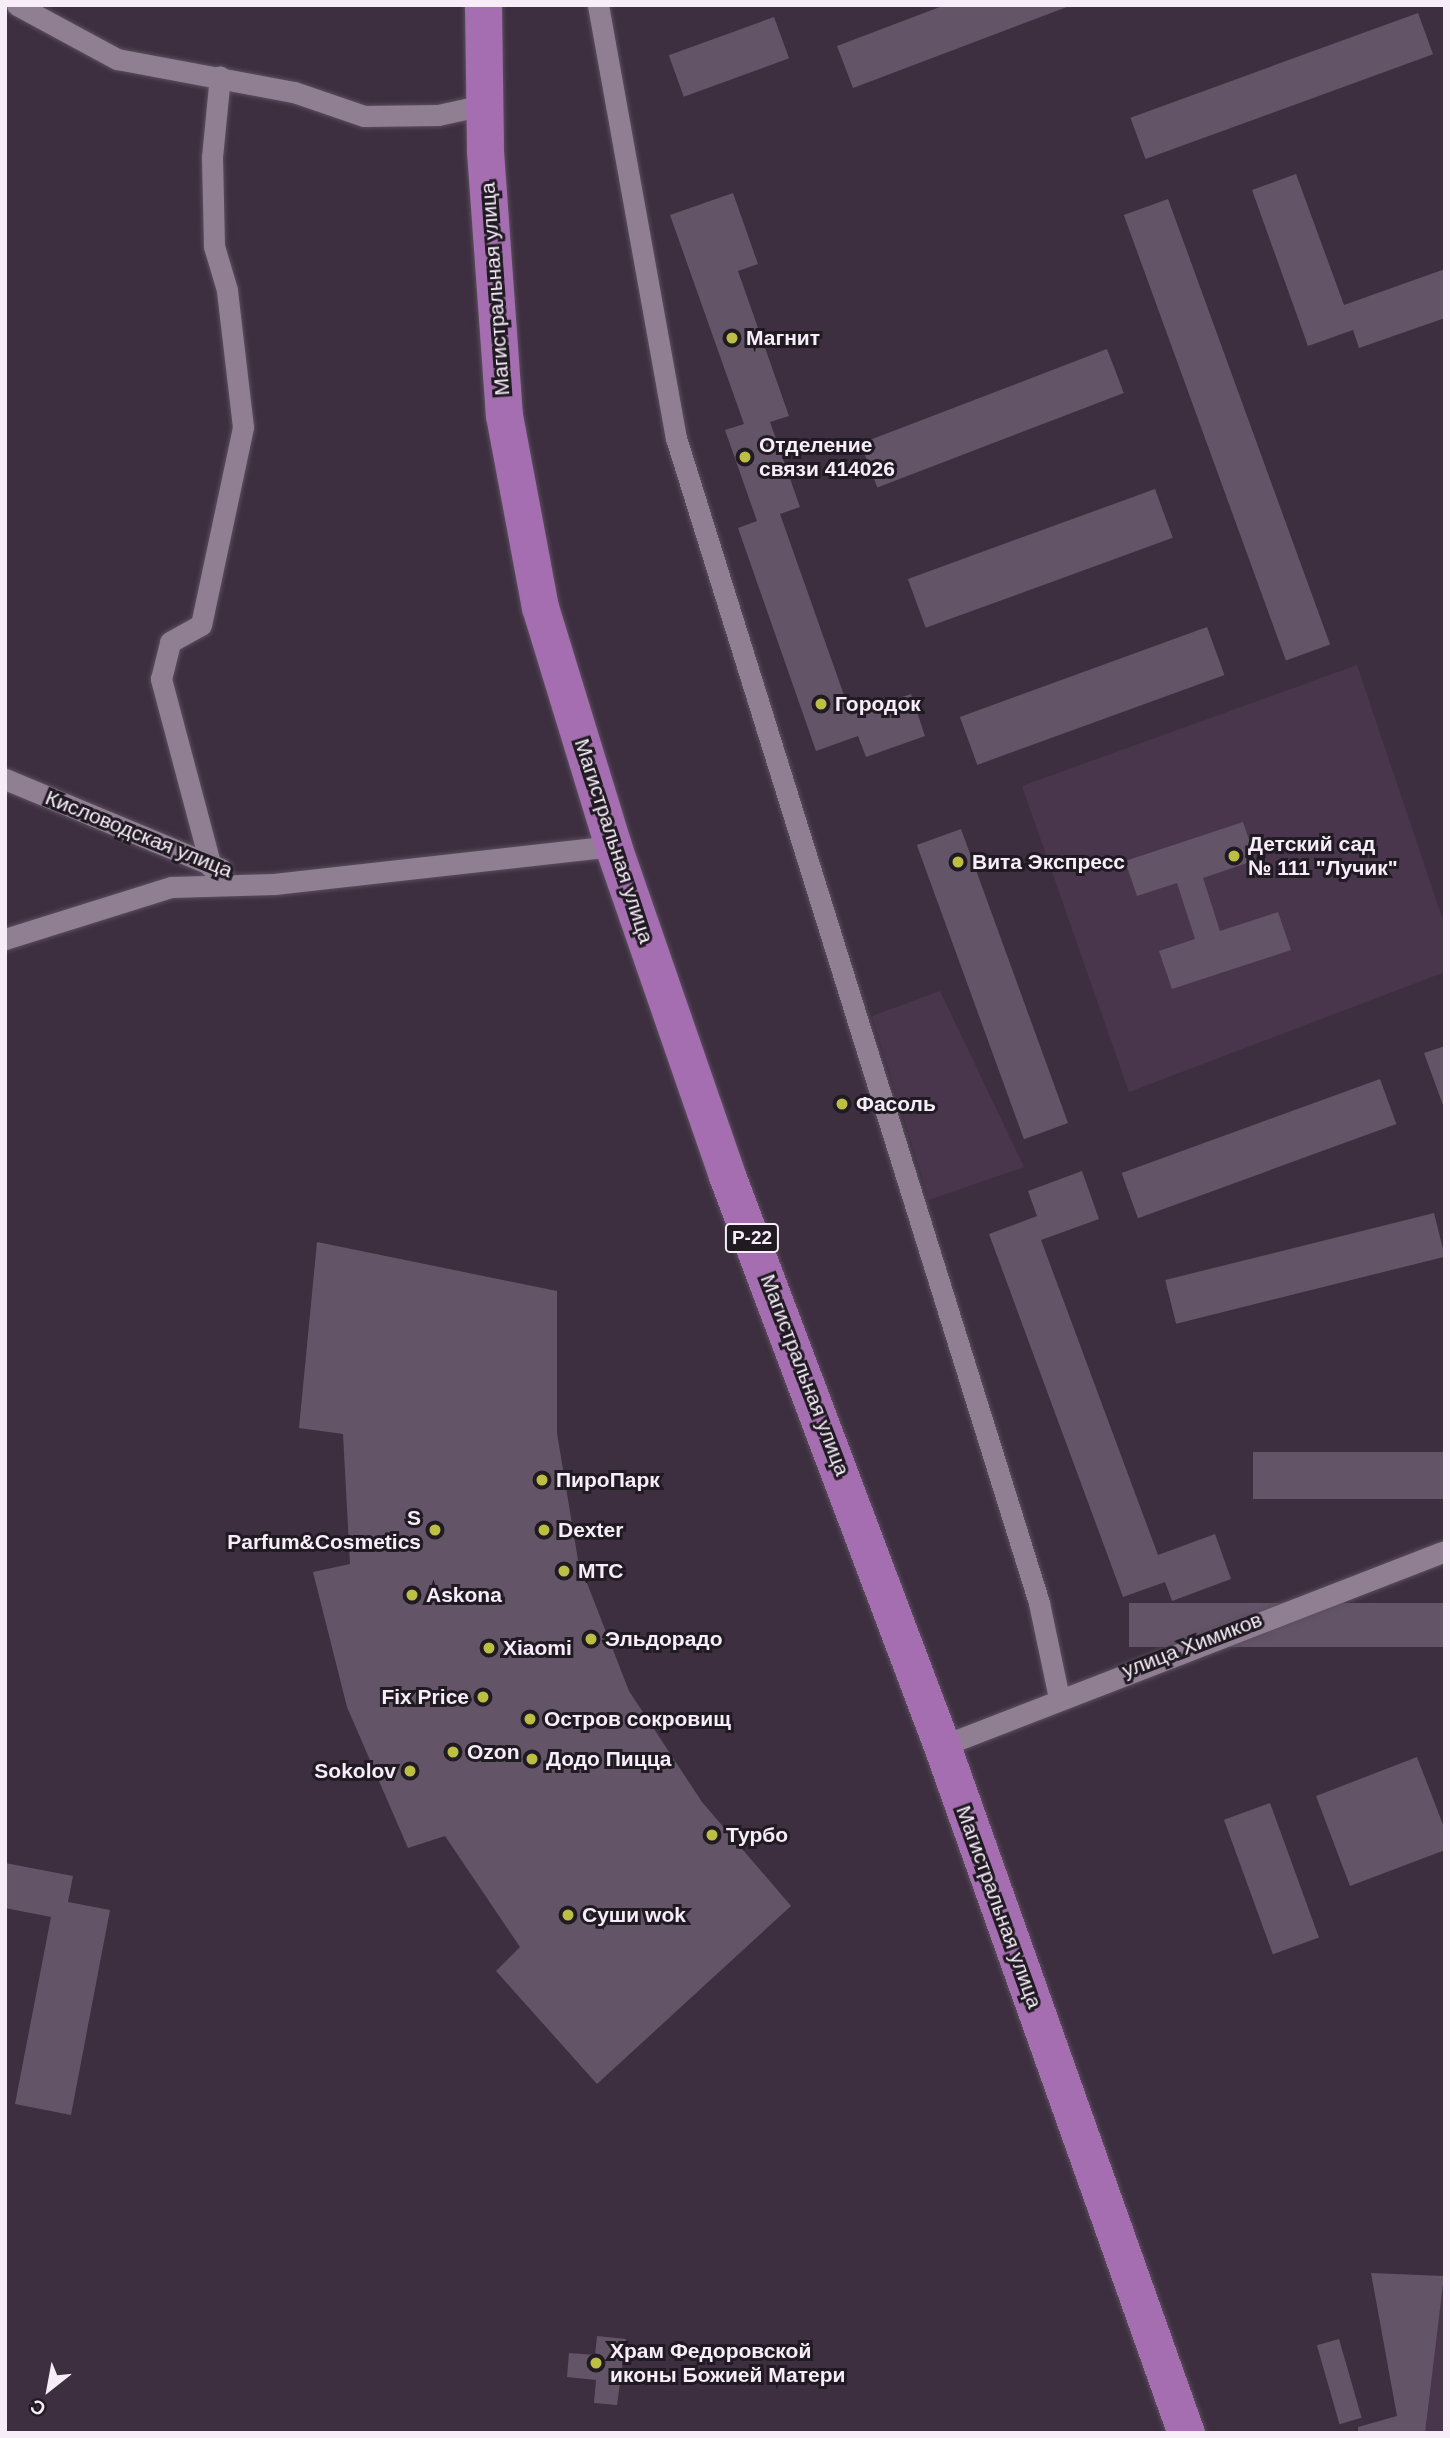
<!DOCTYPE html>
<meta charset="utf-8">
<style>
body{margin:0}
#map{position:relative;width:1450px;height:2438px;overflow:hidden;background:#3d2f40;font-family:Helvetica,sans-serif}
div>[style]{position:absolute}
.built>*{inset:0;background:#49364d}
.building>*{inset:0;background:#645468;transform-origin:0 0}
.roads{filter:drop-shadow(0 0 2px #5b4e5e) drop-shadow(0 0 2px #5b4e5e)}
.minor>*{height:21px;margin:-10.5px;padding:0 10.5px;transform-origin:10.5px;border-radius:10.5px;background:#907f93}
.trunk>*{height:37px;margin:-18.5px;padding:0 18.5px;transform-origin:18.5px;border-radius:18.5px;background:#a56eb0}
.dots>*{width:19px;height:19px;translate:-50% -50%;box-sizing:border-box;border:4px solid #201a22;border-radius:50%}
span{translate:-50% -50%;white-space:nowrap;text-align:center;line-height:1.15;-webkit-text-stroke:6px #201a22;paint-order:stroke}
.shield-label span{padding:2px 5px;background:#201a22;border:2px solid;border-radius:5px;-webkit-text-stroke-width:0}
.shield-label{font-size:19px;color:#f7edf9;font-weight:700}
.street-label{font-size:21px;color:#f7edf9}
.poi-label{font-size:21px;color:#f7edf9;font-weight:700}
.left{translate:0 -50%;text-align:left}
.right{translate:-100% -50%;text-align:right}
.frame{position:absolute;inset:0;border:7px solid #f7edf9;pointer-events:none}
.north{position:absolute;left:14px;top:2354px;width:70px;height:70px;-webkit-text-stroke:5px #201a22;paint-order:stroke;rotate:211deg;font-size:19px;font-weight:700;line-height:28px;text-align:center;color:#f7edf9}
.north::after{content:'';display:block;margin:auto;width:24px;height:32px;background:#f7edf9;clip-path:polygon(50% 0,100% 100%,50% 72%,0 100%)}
</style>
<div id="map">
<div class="built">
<i style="clip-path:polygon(1357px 665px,1445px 926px,1445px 972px,1129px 1092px,1022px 786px)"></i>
<i style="clip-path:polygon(940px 991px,1024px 1167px,929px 1200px,872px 1016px)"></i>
<i style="clip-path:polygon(1445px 2276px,1445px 2433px,1425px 2433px,1422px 2423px)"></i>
</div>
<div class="building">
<i style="clip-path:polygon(945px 5px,1067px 7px,853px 88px,837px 46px)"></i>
<i style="left:1418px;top:13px;width:44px;height:306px;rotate:70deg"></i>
<i style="left:774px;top:17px;width:44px;height:112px;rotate:70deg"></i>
<i style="clip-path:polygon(1296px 174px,1344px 305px,1445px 269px,1445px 318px,1359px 348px,1353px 330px,1308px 346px,1252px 190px)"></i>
<i style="clip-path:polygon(733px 193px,758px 264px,738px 271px,789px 416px,770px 422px,800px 507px,780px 514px,851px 715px,911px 694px,925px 736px,866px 757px,858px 736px,816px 751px,738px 528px,757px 521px,725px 430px,744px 424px,670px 215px)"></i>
<i style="left:1168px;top:199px;width:474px;height:47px;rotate:70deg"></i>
<i style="left:1107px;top:349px;width:47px;height:264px;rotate:69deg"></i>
<i style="left:1155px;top:489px;width:52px;height:263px;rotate:70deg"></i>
<i style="left:1207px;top:627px;width:51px;height:263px;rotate:70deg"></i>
<i style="clip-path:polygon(1243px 822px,1256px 860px,1203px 878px,1220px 931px,1278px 912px,1291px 950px,1172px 989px,1159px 951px,1195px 939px,1177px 883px,1137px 896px,1125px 861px)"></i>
<i style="left:961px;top:829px;width:313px;height:47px;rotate:70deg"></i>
<i style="clip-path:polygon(1445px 1046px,1445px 1104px,1443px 1105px,1424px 1053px)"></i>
<i style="left:1380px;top:1079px;width:48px;height:275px;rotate:70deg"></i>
<i style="clip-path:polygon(1082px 1171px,1099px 1219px,1041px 1240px,1158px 1555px,1215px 1534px,1231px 1579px,1172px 1601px,1165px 1582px,1123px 1597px,989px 1234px,1037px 1216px,1028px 1191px)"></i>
<i style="left:1434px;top:1213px;width:45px;height:277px;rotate:76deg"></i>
<i style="clip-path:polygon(317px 1242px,557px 1291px,557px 1433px,578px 1560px,629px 1691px,702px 1802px,791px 1906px,597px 2084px,496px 1971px,520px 1947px,445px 1836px,408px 1848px,347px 1707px,313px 1572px,350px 1564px,343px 1434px,299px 1428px)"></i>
<i style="left:1445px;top:1452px;width:47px;height:192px;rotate:90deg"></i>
<i style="left:1445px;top:1603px;width:44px;height:316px;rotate:90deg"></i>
<i style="clip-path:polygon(1417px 1757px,1445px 1830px,1445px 1850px,1350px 1886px,1316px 1796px)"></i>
<i style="left:1270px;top:1803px;width:143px;height:49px;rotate:70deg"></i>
<i style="clip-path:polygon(5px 1863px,73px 1876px,68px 1902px,110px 1910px,71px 2115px,15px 2104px,51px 1917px,5px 1908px)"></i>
<i style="clip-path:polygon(1371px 2273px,1444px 2276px,1425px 2433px,1358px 2433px,1358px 2427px,1397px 2416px)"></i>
<i style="clip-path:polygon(597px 2336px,626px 2339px,617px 2405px,594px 2403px,596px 2380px,567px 2377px,569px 2353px,595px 2355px)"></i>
<i style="left:1339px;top:2339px;width:82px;height:23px;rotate:74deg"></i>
</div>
<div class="roads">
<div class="minor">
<i style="left:17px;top:5px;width:114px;rotate:28.4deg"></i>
<i style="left:117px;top:59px;width:180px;rotate:10.6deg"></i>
<i style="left:294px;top:92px;width:74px;rotate:18.9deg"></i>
<i style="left:364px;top:116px;width:74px;rotate:-0.8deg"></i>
<i style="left:438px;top:115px;width:47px;rotate:-12.3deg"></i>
<i style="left:598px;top:5px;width:440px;rotate:79.8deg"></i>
<i style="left:676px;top:438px;width:1220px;rotate:72.69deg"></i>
<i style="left:1039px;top:1603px;width:97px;rotate:78.1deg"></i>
<i style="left:5px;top:779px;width:234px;rotate:22.6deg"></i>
<i style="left:211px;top:867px;width:195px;rotate:-104.9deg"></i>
<i style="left:161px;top:679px;width:38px;rotate:-76deg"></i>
<i style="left:170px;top:642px;width:35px;rotate:-29deg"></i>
<i style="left:201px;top:625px;width:202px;rotate:-78deg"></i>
<i style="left:243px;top:427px;width:138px;rotate:-96.7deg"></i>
<i style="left:227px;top:290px;width:46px;rotate:-106.5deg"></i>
<i style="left:214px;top:246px;width:89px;rotate:-91.3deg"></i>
<i style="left:212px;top:157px;width:81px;rotate:-84.4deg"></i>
<i style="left:5px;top:939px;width:174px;rotate:-17.4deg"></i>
<i style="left:171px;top:887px;width:103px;rotate:-1.7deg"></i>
<i style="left:274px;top:884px;width:341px;rotate:-6.4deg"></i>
<i style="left:942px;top:1746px;width:539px;rotate:-21.19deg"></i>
</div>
<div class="trunk">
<i style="left:483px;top:5px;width:146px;rotate:89.2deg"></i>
<i style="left:485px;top:151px;width:265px;rotate:85.9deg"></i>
<i style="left:504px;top:415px;width:195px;rotate:79.4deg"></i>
<i style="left:540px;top:607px;width:250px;rotate:73deg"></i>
<i style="left:613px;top:846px;width:346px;rotate:70.9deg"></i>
<i style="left:726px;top:1173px;width:612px;rotate:69.35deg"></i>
<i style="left:942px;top:1746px;width:729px;rotate:70.45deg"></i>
</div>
</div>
<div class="dots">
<i style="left:732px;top:338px;background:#bcbf44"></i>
<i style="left:745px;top:457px;background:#bcbf44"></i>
<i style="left:821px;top:704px;background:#bcbf44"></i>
<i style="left:1234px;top:856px;background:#bcbf44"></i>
<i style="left:958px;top:862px;background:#bcbf44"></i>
<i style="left:842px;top:1104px;background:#bcbf44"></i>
<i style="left:542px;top:1480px;background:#bcbf44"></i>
<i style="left:435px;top:1530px;background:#bcbf44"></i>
<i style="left:544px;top:1530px;background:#bcbf44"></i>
<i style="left:564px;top:1571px;background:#bcbf44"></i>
<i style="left:412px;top:1595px;background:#bcbf44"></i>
<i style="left:591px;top:1639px;background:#bcbf44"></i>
<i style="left:489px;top:1648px;background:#bcbf44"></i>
<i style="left:483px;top:1697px;background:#bcbf44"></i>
<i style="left:530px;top:1719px;background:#bcbf44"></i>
<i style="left:453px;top:1752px;background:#bcbf44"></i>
<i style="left:532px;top:1759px;background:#bcbf44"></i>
<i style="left:410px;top:1771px;background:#bcbf44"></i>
<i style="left:712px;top:1835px;background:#bcbf44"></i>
<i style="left:568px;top:1915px;background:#bcbf44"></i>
<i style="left:596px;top:2363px;background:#bcbf44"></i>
</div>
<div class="shield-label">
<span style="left:752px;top:1238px">Р-22</span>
</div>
<div class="street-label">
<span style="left:495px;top:289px;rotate:-94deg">Магистральная улица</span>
<span style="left:139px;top:834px;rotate:22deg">Кисловодская улица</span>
<span style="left:614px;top:841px;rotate:72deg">Магистральная улица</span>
<span style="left:805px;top:1375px;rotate:69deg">Магистральная улица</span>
<span style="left:1192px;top:1645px;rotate:-21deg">улица Химиков</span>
<span style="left:999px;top:1907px;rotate:70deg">Магистральная улица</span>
</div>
<div class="poi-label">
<span class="left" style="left:746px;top:338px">Магнит</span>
<span class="left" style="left:759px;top:457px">Отделение<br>связи 414026</span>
<span class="left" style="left:835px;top:704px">Городок</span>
<span class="left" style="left:1248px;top:856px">Детский сад<br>№ 111 "Лучик"</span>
<span class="left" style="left:972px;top:862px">Вита Экспресс</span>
<span class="left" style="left:856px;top:1104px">Фасоль</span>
<span class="left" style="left:556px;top:1480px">ПироПарк</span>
<span class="right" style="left:421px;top:1530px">S<br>Parfum&amp;Cosmetics</span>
<span class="left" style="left:558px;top:1530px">Dexter</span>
<span class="left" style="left:578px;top:1571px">МТС</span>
<span class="left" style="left:426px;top:1595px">Askona</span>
<span class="left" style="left:605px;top:1639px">Эльдорадо</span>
<span class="left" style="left:503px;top:1648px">Xiaomi</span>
<span class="right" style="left:469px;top:1697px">Fix Price</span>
<span class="left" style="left:544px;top:1719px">Остров сокровищ</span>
<span class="left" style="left:467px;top:1752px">Ozon</span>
<span class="left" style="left:546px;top:1759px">Додо Пицца</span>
<span class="right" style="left:396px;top:1771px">Sokolov</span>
<span class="left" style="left:726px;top:1835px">Турбо</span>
<span class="left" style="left:582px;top:1915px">Суши wok</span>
<span class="left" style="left:610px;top:2363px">Храм Федоровской<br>иконы Божией Матери</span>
</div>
<div class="frame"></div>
<div class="north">С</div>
</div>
